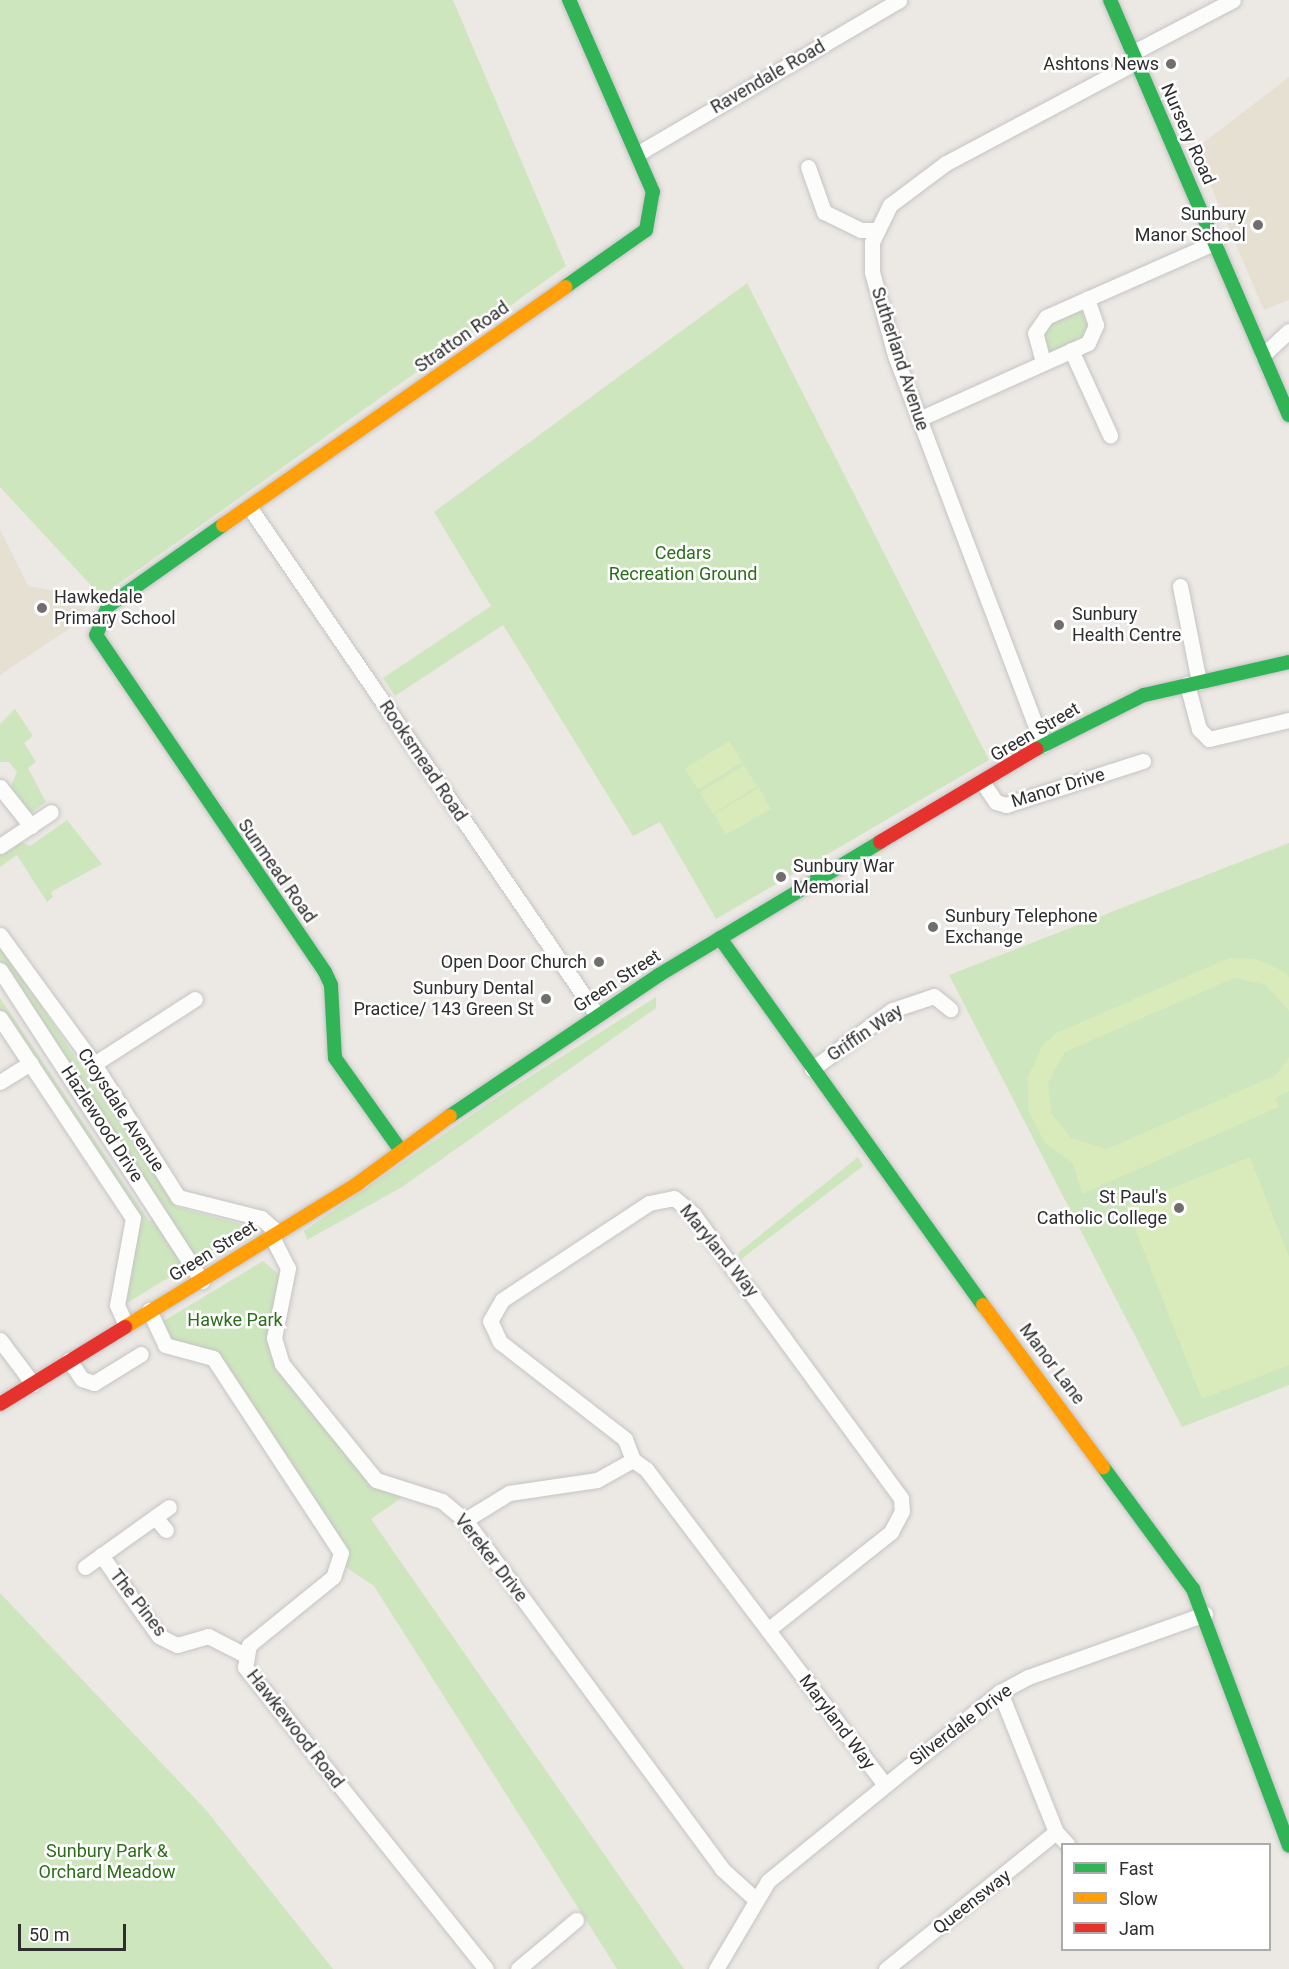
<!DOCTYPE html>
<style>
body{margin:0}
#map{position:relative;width:1289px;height:1969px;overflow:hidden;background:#ece8e4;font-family:Roboto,sans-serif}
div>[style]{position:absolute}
.education>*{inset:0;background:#e6e0d3}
.green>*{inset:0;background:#cee6be}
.pitch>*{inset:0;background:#d9eabb;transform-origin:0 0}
.roads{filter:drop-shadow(0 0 2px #c5c4c5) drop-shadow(0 0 2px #c5c4c5)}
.street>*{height:15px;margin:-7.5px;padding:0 7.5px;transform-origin:7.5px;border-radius:7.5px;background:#fcfcfb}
.fast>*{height:14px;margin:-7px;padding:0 7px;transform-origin:7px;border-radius:7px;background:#30b455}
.slow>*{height:14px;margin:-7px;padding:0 7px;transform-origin:7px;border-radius:7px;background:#ff9f0a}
.jam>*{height:14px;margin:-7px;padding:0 7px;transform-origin:7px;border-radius:7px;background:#e5322d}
.dots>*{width:16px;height:16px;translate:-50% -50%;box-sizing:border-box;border:3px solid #fff;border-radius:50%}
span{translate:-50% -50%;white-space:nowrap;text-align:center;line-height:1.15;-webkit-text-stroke:5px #fff;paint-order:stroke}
.poi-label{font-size:18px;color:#2e2e2e}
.right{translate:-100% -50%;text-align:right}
.left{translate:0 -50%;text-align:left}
.street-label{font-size:18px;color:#2e2e2e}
.park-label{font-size:18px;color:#2c6e1b}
.legend{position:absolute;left:1061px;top:1843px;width:210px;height:108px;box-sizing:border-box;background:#fff;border:2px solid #ababab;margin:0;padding:8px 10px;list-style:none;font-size:18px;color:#2e2e2e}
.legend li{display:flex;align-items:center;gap:12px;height:30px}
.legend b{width:30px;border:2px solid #ababab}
.scale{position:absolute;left:18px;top:1924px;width:108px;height:27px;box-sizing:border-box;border:3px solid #2e2e2e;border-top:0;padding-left:8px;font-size:18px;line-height:21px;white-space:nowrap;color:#2e2e2e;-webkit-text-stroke:4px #fff;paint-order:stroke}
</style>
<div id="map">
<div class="education">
<i style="clip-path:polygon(1289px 77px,1289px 300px,1264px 310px,1195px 149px)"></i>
<i style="clip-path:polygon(0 530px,28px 586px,88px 597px,82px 620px,0 675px)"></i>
</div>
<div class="green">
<i style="clip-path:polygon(0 0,453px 0,566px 266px,101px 596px,0 487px)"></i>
<i style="clip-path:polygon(747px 283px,989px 760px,716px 919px,660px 822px,633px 836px,503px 625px,395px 696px,383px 678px,491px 606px,434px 512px)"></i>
<i style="clip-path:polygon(1081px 310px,1091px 334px,1049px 353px,1044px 326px)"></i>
<i style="clip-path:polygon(15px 709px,33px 736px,24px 743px,36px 762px,28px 768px,46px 802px,32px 812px,26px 811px,10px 788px,17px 772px,9px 762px,0 762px,0 724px)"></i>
<i style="clip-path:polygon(67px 820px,102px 864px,51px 892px,53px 897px,47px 902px,17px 855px,0 867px,0 853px,19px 841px,30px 846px)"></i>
<i style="clip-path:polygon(1289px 843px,1289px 1385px,1182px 1427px,949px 975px)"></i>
<i style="clip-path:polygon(0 945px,176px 1207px,252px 1227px,122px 1306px,139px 1227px,0 1014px,0 998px,149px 1221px,167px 1212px,0 961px)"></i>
<i style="clip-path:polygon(656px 997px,656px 1008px,402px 1187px,307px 1240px,304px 1231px,496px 1098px)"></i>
<i style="clip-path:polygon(858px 1157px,863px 1166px,740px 1260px,738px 1253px)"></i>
<i style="clip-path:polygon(263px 1261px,282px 1277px,269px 1338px,275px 1366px,401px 1498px,371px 1519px,684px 1969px,617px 1969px,374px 1586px,347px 1568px,341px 1539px,220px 1357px,169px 1343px,162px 1322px)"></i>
<i style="clip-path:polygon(0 1593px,206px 1810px,333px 1969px,0 1969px)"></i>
</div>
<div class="pitch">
<i style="left:729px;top:741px;width:25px;height:52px;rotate:58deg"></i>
<i style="left:744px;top:765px;width:25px;height:52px;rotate:58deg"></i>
<i style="left:759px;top:788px;width:24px;height:52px;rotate:60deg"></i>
<i style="clip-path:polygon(1229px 958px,1257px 959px,1283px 971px,1289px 977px,1289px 1011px,1266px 985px,1234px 978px,1065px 1052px,1048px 1083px,1051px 1113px,1071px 1138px,1107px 1149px,1276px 1075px,1289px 1057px,1289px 1091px,1275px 1098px,1279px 1107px,1082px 1194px,1073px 1163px,1045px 1143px,1029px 1112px,1028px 1077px,1042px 1046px,1056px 1033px)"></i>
<i style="clip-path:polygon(1250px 1157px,1289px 1257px,1289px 1365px,1202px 1399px,1126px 1206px)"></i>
</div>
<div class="roads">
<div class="street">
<i style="left:1132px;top:53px;width:114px;rotate:-27.7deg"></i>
<i style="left:637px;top:154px;width:304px;rotate:-30.4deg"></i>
<i style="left:808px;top:167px;width:48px;rotate:70.4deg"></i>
<i style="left:824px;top:212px;width:41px;rotate:25.9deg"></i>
<i style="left:861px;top:230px;width:13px"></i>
<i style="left:1071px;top:350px;width:94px;rotate:65.4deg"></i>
<i style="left:1263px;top:355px;width:35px;rotate:-43deg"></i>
<i style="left:1043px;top:362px;width:30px;rotate:-105deg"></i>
<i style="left:1035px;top:333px;width:19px;rotate:-55deg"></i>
<i style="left:1046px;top:317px;width:186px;rotate:-23.8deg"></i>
<i style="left:919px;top:419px;width:185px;rotate:-24.2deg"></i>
<i style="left:1088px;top:343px;width:20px;rotate:-66deg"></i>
<i style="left:1096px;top:325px;width:28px;rotate:-109deg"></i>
<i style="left:250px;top:508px;width:614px;rotate:55.61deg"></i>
<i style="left:1180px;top:586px;width:98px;rotate:78.8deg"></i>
<i style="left:1187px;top:684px;width:47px;rotate:75.1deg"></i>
<i style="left:1199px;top:729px;width:14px;rotate:45deg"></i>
<i style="left:1209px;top:739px;width:82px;rotate:-13.4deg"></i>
<i style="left:1043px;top:745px;width:417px;rotate:-110.8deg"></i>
<i style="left:895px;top:355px;width:86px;rotate:-105.5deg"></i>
<i style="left:872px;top:272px;width:30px;rotate:-90deg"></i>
<i style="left:872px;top:242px;width:41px;rotate:-64.1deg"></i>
<i style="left:890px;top:205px;width:70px;rotate:-36.9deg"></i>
<i style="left:946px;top:163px;width:215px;rotate:-28deg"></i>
<i style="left:983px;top:783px;width:23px;rotate:56deg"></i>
<i style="left:996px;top:802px;width:10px;rotate:17deg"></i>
<i style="left:1006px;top:805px;width:144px;rotate:-17.8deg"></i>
<i style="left:0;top:787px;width:50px;rotate:51.5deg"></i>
<i style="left:0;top:846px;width:61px;rotate:-33.7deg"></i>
<i style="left:0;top:935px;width:160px;rotate:53.9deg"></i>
<i style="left:94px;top:1064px;width:157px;rotate:57.7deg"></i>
<i style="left:178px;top:1197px;width:86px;rotate:14.2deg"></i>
<i style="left:261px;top:1218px;width:21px;rotate:41deg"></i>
<i style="left:0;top:970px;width:371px;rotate:57deg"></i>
<i style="left:0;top:1018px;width:240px;rotate:56.4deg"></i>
<i style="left:133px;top:1218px;width:88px;rotate:100.4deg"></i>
<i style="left:117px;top:1305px;width:22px;rotate:66deg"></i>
<i style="left:94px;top:1064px;width:120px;rotate:-32.8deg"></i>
<i style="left:812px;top:1069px;width:99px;rotate:-36.4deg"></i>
<i style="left:892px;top:1010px;width:44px;rotate:-18.4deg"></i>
<i style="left:934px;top:996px;width:21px;rotate:39deg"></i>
<i style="left:0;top:1082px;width:36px;rotate:-32deg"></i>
<i style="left:271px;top:1235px;width:37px;rotate:63deg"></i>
<i style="left:288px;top:1268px;width:71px;rotate:101.3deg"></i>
<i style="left:274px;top:1338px;width:27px;rotate:73deg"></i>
<i style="left:282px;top:1364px;width:149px;rotate:51deg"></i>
<i style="left:376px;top:1480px;width:69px;rotate:17.7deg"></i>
<i style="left:442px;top:1501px;width:30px;rotate:40deg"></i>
<i style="left:465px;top:1520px;width:433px;rotate:53.6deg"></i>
<i style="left:722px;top:1869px;width:43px;rotate:42.2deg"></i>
<i style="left:149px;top:1310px;width:38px;rotate:65deg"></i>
<i style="left:165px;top:1345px;width:50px;rotate:15.2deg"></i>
<i style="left:213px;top:1358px;width:233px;rotate:56.7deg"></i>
<i style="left:341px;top:1553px;width:25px;rotate:108deg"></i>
<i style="left:333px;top:1577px;width:108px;rotate:141deg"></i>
<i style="left:249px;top:1645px;width:22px;rotate:100deg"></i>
<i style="left:245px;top:1667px;width:386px;rotate:51.4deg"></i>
<i style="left:0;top:1340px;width:55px;rotate:53.1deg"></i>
<i style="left:69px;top:1360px;width:23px;rotate:56deg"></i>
<i style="left:82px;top:1379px;width:13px;rotate:18deg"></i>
<i style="left:94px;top:1383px;width:55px;rotate:-31.7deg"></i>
<i style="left:633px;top:1460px;width:22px;rotate:-111deg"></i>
<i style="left:625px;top:1439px;width:158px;rotate:-142.2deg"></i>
<i style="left:500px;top:1342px;width:23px;rotate:-115deg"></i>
<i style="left:490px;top:1321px;width:24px;rotate:-60deg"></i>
<i style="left:502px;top:1300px;width:176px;rotate:-33.4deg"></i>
<i style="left:649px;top:1203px;width:25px;rotate:-11deg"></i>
<i style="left:674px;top:1198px;width:25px;rotate:40deg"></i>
<i style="left:693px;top:1214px;width:352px;rotate:53.8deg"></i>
<i style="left:901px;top:1498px;width:13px;rotate:86deg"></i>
<i style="left:902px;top:1511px;width:24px;rotate:118deg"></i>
<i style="left:891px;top:1532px;width:157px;rotate:141.5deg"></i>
<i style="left:155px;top:1517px;width:17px;rotate:50deg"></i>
<i style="left:465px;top:1520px;width:52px;rotate:-31.5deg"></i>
<i style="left:509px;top:1493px;width:89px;rotate:-8.4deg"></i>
<i style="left:597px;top:1480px;width:41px;rotate:-29.1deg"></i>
<i style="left:633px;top:1460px;width:16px;rotate:35deg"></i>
<i style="left:646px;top:1469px;width:395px;rotate:52.9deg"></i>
<i style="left:101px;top:1555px;width:100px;rotate:54.4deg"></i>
<i style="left:159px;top:1636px;width:20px;rotate:27deg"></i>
<i style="left:177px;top:1645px;width:32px;rotate:-16deg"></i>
<i style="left:208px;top:1636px;width:42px;rotate:27.2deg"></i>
<i style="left:85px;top:1567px;width:103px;rotate:-35.5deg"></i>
<i style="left:1056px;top:1832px;width:16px;rotate:47deg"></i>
<i style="left:518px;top:1969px;width:76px;rotate:-40.2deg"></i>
<i style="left:716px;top:1969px;width:102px;rotate:-59.4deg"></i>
<i style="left:768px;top:1881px;width:299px;rotate:-39.2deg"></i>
<i style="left:1000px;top:1692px;width:32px;rotate:-28deg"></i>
<i style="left:1028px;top:1677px;width:188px;rotate:-19.6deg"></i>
<i style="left:886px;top:1969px;width:218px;rotate:-38.9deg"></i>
<i style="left:1056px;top:1832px;width:151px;rotate:-111.8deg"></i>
</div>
<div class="fast">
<i style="left:1110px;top:0;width:452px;rotate:66.7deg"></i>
<i style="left:565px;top:287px;width:99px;rotate:-35.1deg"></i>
<i style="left:646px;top:230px;width:39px;rotate:-80deg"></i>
<i style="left:653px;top:192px;width:210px;rotate:-113.6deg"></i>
<i style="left:223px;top:525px;width:141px;rotate:144.8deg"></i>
<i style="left:108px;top:606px;width:31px;rotate:112deg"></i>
<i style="left:96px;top:635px;width:407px;rotate:55.8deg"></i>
<i style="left:325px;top:972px;width:14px;rotate:65deg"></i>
<i style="left:331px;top:985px;width:73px;rotate:86.9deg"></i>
<i style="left:335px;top:1058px;width:114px;rotate:54.6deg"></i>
<i style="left:1036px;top:749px;width:121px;rotate:-26.6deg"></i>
<i style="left:1144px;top:695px;width:149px;rotate:-12.8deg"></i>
<i style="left:720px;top:938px;width:452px;rotate:54.4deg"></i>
<i style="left:450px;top:1116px;width:252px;rotate:-34deg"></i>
<i style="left:659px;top:975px;width:258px;rotate:-31deg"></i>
<i style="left:1103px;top:1467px;width:152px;rotate:53.6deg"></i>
<i style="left:1193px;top:1589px;width:274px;rotate:69.5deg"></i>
</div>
<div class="slow">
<i style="left:223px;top:525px;width:417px;rotate:-34.8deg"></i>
<i style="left:983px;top:1305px;width:202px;rotate:53.5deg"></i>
<i style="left:125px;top:1327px;width:273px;rotate:-31.6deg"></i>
<i style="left:357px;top:1184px;width:115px;rotate:-36.2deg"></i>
</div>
<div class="jam">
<i style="left:880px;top:842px;width:182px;rotate:-30.8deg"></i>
<i style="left:0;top:1404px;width:147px;rotate:-31.6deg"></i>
</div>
</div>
<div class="dots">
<i style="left:1171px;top:64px;background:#706f6e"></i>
<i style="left:1258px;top:225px;background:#706f6e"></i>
<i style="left:42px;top:608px;background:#706f6e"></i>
<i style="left:1059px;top:625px;background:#706f6e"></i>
<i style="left:781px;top:877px;background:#706f6e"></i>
<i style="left:933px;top:927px;background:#706f6e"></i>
<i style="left:599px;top:962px;background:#706f6e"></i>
<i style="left:546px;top:999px;background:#706f6e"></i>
<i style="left:1179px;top:1208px;background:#706f6e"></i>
</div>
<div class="poi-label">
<span class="right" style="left:1159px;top:64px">Ashtons News</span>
<span class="right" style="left:1246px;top:225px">Sunbury<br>Manor School</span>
<span class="left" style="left:54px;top:608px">Hawkedale<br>Primary School</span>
<span class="left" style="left:1072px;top:625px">Sunbury<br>Health Centre</span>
<span class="left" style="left:793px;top:877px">Sunbury War<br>Memorial</span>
<span class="left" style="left:945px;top:927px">Sunbury Telephone<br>Exchange</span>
<span class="right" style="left:587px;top:962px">Open Door Church</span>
<span class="right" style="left:534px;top:999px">Sunbury Dental<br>Practice/ 143 Green St</span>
<span class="right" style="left:1167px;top:1208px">St Paul's<br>Catholic College</span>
</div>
<div class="street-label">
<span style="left:768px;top:77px;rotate:-30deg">Ravendale Road</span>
<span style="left:1188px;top:134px;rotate:66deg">Nursery Road</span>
<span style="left:462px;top:337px;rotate:-35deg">Stratton Road</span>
<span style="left:900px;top:359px;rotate:72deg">Sutherland Avenue</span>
<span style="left:1035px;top:732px;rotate:-30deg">Green Street</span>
<span style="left:423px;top:761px;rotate:56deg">Rooksmead Road</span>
<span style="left:1058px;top:788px;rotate:-17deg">Manor Drive</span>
<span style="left:277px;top:871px;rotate:55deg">Sunmead Road</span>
<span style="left:617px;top:981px;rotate:-33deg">Green Street</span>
<span style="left:865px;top:1033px;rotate:-34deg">Griffin Way</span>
<span style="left:121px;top:1110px;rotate:57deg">Croysdale Avenue</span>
<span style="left:102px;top:1124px;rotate:57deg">Hazlewood Drive</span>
<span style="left:213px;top:1251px;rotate:-32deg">Green Street</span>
<span style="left:719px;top:1251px;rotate:51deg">Maryland Way</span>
<span style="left:1052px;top:1364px;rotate:53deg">Manor Lane</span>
<span style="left:491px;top:1558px;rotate:52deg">Vereker Drive</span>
<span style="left:138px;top:1603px;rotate:52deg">The Pines</span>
<span style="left:837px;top:1722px;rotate:53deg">Maryland Way</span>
<span style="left:961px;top:1725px;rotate:-37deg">Silverdale Drive</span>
<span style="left:295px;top:1729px;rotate:52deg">Hawkewood Road</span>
<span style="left:972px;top:1902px;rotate:-38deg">Queensway</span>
</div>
<div class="park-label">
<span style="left:683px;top:564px">Cedars<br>Recreation Ground</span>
<span style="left:235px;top:1320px">Hawke Park</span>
<span style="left:107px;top:1862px">Sunbury Park &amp;<br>Orchard Meadow</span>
</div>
<ul class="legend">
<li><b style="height:8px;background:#30b455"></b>Fast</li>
<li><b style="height:8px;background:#ff9f0a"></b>Slow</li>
<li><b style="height:8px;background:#e5322d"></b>Jam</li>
</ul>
<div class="scale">50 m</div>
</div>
